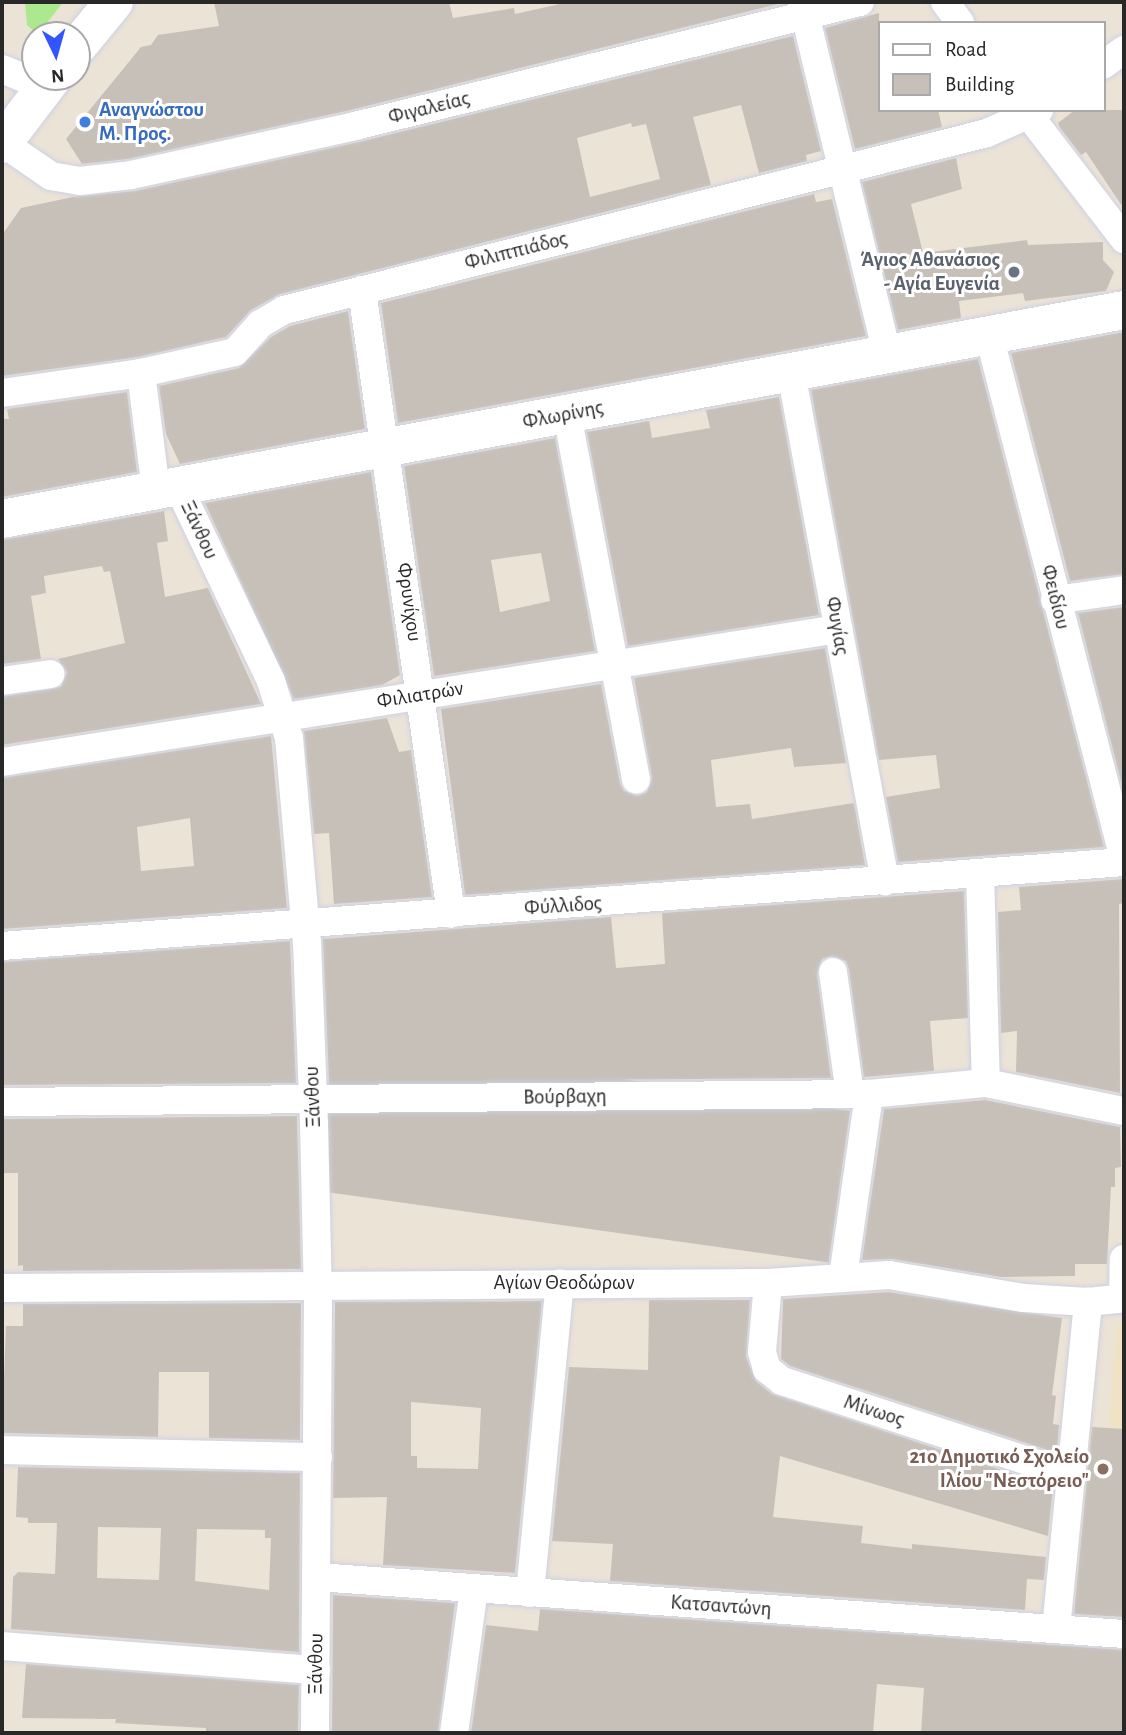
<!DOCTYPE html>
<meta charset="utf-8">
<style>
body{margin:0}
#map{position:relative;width:1126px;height:1735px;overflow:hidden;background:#ece3d7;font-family:"Alegreya Sans",sans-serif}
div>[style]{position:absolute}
.education>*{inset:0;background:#f0e2c5}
.green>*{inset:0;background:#ace88e}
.building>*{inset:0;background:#c7c0b8;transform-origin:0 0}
.roads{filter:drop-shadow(0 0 2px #cdd1e3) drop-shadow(0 0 2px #cdd1e3)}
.street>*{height:28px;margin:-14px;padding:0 14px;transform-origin:14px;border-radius:14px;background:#fff}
.secondary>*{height:38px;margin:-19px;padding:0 19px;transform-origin:19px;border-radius:19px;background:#fff}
.dots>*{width:19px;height:19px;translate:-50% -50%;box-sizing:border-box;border:4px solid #fff;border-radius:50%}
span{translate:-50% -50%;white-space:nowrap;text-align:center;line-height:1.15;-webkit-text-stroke:6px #fff;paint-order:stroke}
.street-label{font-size:21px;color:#282828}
.shop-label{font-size:21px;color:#366cbe;font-weight:700}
.left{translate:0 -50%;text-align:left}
.worship-label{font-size:21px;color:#5b616d;font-weight:700}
.right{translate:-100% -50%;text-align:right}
.education-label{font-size:21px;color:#785e54;font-weight:700}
.frame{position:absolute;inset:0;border:4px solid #282828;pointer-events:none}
.legend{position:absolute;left:878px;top:21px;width:228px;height:91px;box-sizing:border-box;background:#fff;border:2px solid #a9a9a9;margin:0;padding:9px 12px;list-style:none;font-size:21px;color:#282828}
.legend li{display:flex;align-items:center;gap:14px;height:35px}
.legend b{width:35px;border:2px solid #a9a9a9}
.north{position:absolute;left:21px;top:21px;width:70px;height:70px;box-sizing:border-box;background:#fff;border:2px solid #a9a9a9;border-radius:50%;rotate:175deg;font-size:19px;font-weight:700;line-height:28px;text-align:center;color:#282828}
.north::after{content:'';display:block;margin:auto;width:24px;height:32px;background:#3156ff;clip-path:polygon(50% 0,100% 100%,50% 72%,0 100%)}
</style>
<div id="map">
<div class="education">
<i style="clip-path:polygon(1116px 1324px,1124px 1325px,1124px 1615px,1073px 1612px,1085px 1426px,1109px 1428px)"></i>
</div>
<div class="green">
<i style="clip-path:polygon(25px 2px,63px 2px,38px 35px,27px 25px)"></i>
</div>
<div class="building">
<i style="clip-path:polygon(214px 2px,449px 2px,453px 18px,514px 8px,515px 14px,569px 2px,786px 2px,351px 110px,128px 159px,82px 164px,66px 139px,141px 47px,151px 45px,158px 35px,219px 26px)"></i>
<i style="clip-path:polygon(879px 13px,879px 110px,938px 110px,942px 127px,855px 149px,825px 28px)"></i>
<i style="clip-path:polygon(evenodd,793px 36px,821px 151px,806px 155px,807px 161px,759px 173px,741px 105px,693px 117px,711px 185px,280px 294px,251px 310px,226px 337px,138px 357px,2px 376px,2px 235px,21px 208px,73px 197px,135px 191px,359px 142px,793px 36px,631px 123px,632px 127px,646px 124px,660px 179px,590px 197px,577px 138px,631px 123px)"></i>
<i style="clip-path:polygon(1075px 110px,1124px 110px,1124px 209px,1086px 152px,1081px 155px,1060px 128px,1058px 123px)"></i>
<i style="clip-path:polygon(956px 158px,962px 189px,911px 204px,923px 253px,1027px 240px,1028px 245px,1103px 242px,1103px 260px,1114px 272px,1106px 291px,1025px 301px,1023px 293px,959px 301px,961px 318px,898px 330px,862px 182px)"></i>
<i style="clip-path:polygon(814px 194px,816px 202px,832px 199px,866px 336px,398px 423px,381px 303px)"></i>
<i style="clip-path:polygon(348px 311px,365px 429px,180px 464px,166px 434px,159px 386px,239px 368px,271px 337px,290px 326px)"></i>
<i style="clip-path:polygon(1124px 332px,1124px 574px,1070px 581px,1011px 353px)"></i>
<i style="clip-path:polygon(978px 359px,1104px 847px,898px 862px,886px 797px,940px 788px,936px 755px,879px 760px,811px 390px)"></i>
<i style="clip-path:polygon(127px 392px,137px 472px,2px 497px,2px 419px,9px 419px,7px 409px)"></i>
<i style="clip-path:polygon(779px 397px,819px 615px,628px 646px,587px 432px,649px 421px,652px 438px,710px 428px,706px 410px)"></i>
<i style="clip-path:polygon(evenodd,555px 438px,595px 651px,434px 676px,404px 466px,555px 438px,541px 553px,550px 601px,500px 612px,491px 560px,541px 553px)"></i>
<i style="clip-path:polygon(371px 472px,400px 675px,382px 685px,294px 699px,205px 503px)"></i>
<i style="clip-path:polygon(164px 511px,168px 541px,157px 543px,165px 597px,208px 588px,261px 704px,2px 745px,2px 697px,61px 687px,67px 672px,58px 659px,125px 643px,110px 571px,104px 572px,102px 566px,44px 576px,46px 593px,31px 596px,41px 659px,2px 664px,2px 540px)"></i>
<i style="clip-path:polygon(1124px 607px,1124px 793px,1078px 613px)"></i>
<i style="clip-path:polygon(825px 648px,846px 763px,794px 767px,791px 748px,711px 760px,716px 807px,750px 804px,752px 819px,854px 803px,865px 865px,465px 895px,441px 709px,601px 684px,620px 783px,624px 791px,638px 796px,647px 792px,652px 778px,634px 678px)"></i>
<i style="clip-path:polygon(387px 718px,399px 752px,411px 750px,432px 897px,334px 904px,329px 833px,314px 834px,304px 731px)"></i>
<i style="clip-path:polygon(evenodd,271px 736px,287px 908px,2px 929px,2px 778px,271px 736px,190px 818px,194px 866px,141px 871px,137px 827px,190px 818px)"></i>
<i style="clip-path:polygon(1124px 879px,1124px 903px,1119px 904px,1120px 1093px,1016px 1072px,1017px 1031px,1001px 1033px,998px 912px,1021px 910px,1019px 887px)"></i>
<i style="clip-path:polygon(964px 891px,968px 1018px,930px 1021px,934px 1071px,864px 1077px,849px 970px,846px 961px,831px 956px,822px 959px,817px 974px,831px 1078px,329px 1082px,323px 939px,611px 917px,616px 968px,665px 964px,662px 913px)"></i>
<i style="clip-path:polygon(290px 941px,296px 1083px,2px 1085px,2px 962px)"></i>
<i style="clip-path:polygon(985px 1100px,1120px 1127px,1121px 1167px,1115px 1168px,1115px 1187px,1111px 1187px,1107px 1264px,1075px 1264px,1075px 1276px,1001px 1277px,892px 1259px,862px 1260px,884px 1109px)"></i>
<i style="left:850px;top:1111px;width:153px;height:520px;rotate:98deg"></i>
<i style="clip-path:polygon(297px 1116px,301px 1269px,23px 1271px,23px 1265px,18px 1266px,18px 1173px,2px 1173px,2px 1119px)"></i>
<i style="clip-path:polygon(888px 1292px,1062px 1318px,1052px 1395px,1056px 1396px,1053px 1424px,1059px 1425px,1057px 1453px,790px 1366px,781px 1359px,783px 1299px)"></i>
<i style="clip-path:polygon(649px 1300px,750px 1300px,746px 1357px,756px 1381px,772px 1394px,1053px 1487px,1048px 1536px,780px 1456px,773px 1517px,863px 1526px,861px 1543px,912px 1549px,912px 1544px,1046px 1557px,1044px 1580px,1027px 1579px,1025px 1610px,610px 1581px,613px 1544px,552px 1541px,569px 1367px,648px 1370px)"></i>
<i style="clip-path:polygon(evenodd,542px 1301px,515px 1573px,383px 1565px,387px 1497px,333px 1498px,335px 1302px,542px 1301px,411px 1402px,481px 1408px,478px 1469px,417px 1468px,417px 1456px,411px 1456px,411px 1402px)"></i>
<i style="clip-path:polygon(301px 1303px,300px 1440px,209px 1438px,209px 1372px,159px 1372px,158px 1437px,2px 1433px,6px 1326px,23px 1326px,23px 1304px)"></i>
<i style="clip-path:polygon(1092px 1427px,1124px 1429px,1124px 1617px,1074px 1614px)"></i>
<i style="clip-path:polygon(evenodd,18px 1467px,300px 1473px,299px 1652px,11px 1629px,13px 1577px,18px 1572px,55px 1574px,57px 1523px,28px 1523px,28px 1518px,16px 1517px,18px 1467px,98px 1527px,161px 1528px,159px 1580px,97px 1578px,98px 1527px,18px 1467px,197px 1529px,265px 1530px,265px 1538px,271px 1538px,269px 1590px,195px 1581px,197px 1529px)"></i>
<i style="clip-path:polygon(333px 1595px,455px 1603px,438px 1733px,332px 1733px)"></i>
<i style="clip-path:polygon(540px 1609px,1124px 1650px,1124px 1733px,921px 1733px,924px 1688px,877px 1684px,873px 1733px,471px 1733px,486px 1625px,538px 1631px)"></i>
<i style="clip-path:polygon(26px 1664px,299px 1685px,298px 1733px,206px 1733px,206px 1728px,115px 1723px,116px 1719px,22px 1718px)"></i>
</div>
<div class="roads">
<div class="street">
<i style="left:802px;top:2px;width:362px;rotate:76.4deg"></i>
<i style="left:945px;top:2px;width:26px;rotate:54deg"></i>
<i style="left:1103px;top:65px;width:26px;rotate:-36deg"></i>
<i style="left:2px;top:69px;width:47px;rotate:22.7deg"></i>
<i style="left:1025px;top:110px;width:163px;rotate:52.5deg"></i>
<i style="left:3px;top:143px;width:58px;rotate:34.5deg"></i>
<i style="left:51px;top:176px;width:29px;rotate:10deg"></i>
<i style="left:80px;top:181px;width:51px;rotate:-6.7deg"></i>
<i style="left:131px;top:175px;width:229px;rotate:-12.3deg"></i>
<i style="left:355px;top:126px;width:520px;rotate:-13.8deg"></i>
<i style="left:362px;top:290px;width:630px;rotate:81.88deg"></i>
<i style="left:989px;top:335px;width:541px;rotate:75.55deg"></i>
<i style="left:791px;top:372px;width:518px;rotate:79.54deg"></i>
<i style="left:141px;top:373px;width:118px;rotate:82.7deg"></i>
<i style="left:2px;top:393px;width:140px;rotate:-8.2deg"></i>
<i style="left:141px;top:373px;width:96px;rotate:-12.6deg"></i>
<i style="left:235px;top:352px;width:38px;rotate:-48deg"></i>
<i style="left:260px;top:324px;width:28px;rotate:-30deg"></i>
<i style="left:284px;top:310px;width:725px;rotate:-14.13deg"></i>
<i style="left:987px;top:133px;width:57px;rotate:-23.9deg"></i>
<i style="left:567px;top:414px;width:372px;rotate:79.3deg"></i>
<i style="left:178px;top:486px;width:216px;rotate:64.5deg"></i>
<i style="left:271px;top:681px;width:60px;rotate:72.5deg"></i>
<i style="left:289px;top:738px;width:205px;rotate:85deg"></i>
<i style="left:307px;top:942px;width:181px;rotate:87.8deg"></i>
<i style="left:314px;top:1123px;width:175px;rotate:88.7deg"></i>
<i style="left:318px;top:1298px;width:435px;rotate:90.4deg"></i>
<i style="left:1055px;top:600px;width:70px;rotate:-8.2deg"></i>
<i style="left:2px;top:681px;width:49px;rotate:-8.1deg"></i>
<i style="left:2px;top:762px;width:847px;rotate:-9.04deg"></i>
<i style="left:980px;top:873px;width:210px;rotate:88.4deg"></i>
<i style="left:2px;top:946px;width:1125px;rotate:-4.28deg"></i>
<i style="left:833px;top:972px;width:123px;rotate:82.1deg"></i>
<i style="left:2px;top:1102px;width:867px;rotate:-0.53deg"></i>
<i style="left:869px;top:1094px;width:118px;rotate:-5.4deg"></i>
<i style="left:986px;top:1083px;width:141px;rotate:11.5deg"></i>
<i style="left:843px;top:1277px;width:185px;rotate:-81.9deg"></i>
<i style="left:768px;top:1283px;width:69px;rotate:95deg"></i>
<i style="left:762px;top:1352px;width:18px;rotate:74deg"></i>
<i style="left:767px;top:1369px;width:19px;rotate:39deg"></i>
<i style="left:782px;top:1381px;width:301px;rotate:18deg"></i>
<i style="left:2px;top:1288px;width:766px;rotate:-0.37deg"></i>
<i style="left:768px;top:1283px;width:121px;rotate:-3.8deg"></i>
<i style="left:889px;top:1275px;width:137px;rotate:9.7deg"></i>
<i style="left:1024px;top:1298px;width:64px;rotate:3.6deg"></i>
<i style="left:1088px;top:1302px;width:36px;rotate:-6deg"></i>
<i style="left:1123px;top:1298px;width:39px;rotate:-89deg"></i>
<i style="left:2px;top:1450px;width:316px;rotate:1.3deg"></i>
<i style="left:317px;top:1577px;width:809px;rotate:4.04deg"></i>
<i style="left:530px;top:1593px;width:311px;rotate:-84.5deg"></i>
<i style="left:1056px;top:1629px;width:329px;rotate:-84.4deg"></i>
<i style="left:2px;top:1646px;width:315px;rotate:4.4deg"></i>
<i style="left:454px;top:1733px;width:145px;rotate:-82.1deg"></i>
</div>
<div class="secondary">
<i style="left:77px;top:47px;width:58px;rotate:-50.6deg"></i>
<i style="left:2px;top:144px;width:84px;rotate:-52.7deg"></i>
<i style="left:2px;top:519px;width:1141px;rotate:-10.55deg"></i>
</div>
</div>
<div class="dots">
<i style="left:85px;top:122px;background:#3f7fe0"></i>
<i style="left:1014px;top:272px;background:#6b7280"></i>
<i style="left:1103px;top:1469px;background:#8d6e63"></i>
</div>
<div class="street-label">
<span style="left:429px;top:108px;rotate:-14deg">Φιγαλείας</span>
<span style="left:516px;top:251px;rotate:-14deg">Φιλιππιάδος</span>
<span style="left:563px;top:415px;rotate:-11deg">Φλωρίνης</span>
<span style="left:199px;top:530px;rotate:65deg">Ξάνθου</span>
<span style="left:1055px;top:597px;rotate:76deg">Φειδίου</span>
<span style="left:409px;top:602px;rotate:82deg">Φρυνίχου</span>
<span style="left:837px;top:626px;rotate:80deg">Φυγίας</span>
<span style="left:420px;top:695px;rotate:-9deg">Φιλιατρών</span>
<span style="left:563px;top:906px;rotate:-4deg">Φύλλιδος</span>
<span style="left:313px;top:1097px;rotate:-92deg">Ξάνθου</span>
<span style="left:565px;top:1097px;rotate:-1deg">Βούρβαχη</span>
<span style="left:564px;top:1283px">Αγίων Θεοδώρων</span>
<span style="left:874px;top:1411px;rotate:18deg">Μίνωος</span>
<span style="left:721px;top:1606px;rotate:4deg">Κατσαντώνη</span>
<span style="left:316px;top:1664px;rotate:-89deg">Ξάνθου</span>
</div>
<div class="shop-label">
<span class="left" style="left:99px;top:122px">Αναγνώστου<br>Μ. Προς.</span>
</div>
<div class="worship-label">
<span class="right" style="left:1000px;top:272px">Άγιος Αθανάσιος<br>- Αγία Ευγενία</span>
</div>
<div class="education-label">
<span class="right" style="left:1089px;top:1469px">21ο Δημοτικό Σχολείο<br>Ιλίου "Νεστόρειο"</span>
</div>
<div class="frame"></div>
<ul class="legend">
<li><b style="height:9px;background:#fff"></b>Road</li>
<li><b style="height:19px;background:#c7c0b8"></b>Building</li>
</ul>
<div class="north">N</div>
</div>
